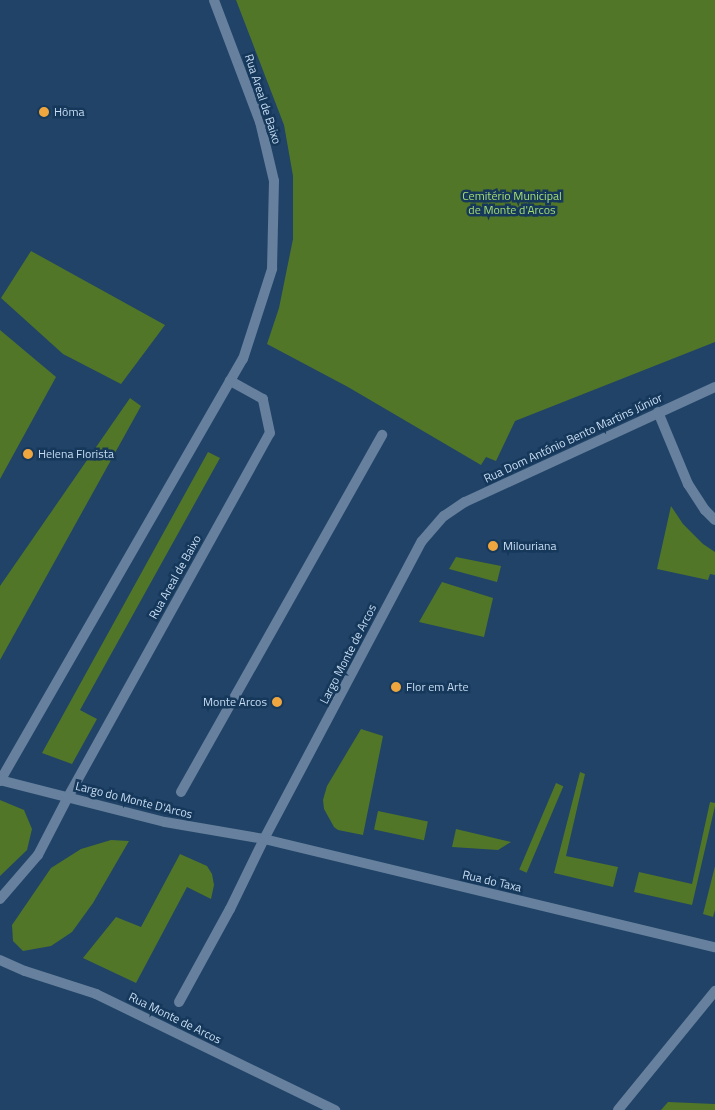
<!DOCTYPE html>
<meta charset="utf-8">
<style>
body{margin:0}
#map{position:relative;width:715px;height:1110px;overflow:hidden;background:#204367;font-family:"Titillium Web",sans-serif}
div>[style]{position:absolute}
.green>*{inset:0;background:#517628;transform-origin:0 0}
.service>*{height:10px;margin:-5px;padding:0 5px;transform-origin:5px;border-radius:5px;background:#66809d}
.pedestrian>*{height:10px;margin:-5px;padding:0 5px;transform-origin:5px;border-radius:5px;background:#66809d}
.minor>*{height:10px;margin:-5px;padding:0 5px;transform-origin:5px;border-radius:5px;background:#66809d}
.tertiary>*{height:10px;margin:-5px;padding:0 5px;transform-origin:5px;border-radius:5px;background:#66809d}
.dots>*{width:14px;height:14px;translate:-50% -50%;box-sizing:border-box;border:2px solid #15385b;border-radius:50%}
span{translate:-50% -50%;white-space:nowrap;text-align:center;line-height:1.15;-webkit-text-stroke:5px #15385b;paint-order:stroke}
.street-label{font-size:12px;color:#c8dcf2}
.poi-label{font-size:12px;color:#c8dcf2}
.left{translate:0 -50%;text-align:left}
.right{translate:-100% -50%;text-align:right}
.park-label{font-size:12px;color:#a6dc70}
</style>
<div id="map">
<div class="green">
<i style="clip-path:polygon(236px 0,715px 0,715px 342px,515px 421px,496px 461px,486px 457px,481px 465px,348px 387px,267px 344px,279px 308px,293px 239px,293px 176px,284px 125px)"></i>
<i style="clip-path:polygon(31px 251px,165px 325px,121px 384px,63px 354px,1px 298px)"></i>
<i style="clip-path:polygon(0 330px,56px 377px,0 479px)"></i>
<i style="clip-path:polygon(130px 398px,141px 406px,0 660px,0 586px)"></i>
<i style="clip-path:polygon(208px 452px,220px 458px,80px 710px,97px 719px,72px 764px,42px 753px)"></i>
<i style="clip-path:polygon(671px 506px,683px 524px,703px 544px,715px 552px,715px 575px,710px 574px,708px 580px,657px 569px)"></i>
<i style="clip-path:polygon(456px 557px,501px 566px,497px 582px,449px 569px)"></i>
<i style="clip-path:polygon(442px 582px,493px 598px,484px 637px,419px 622px)"></i>
<i style="clip-path:polygon(361px 729px,383px 736px,363px 835px,338px 830px,334px 827px,324px 809px,323px 800px,327px 786px)"></i>
<i style="clip-path:polygon(580px 772px,585px 774px,566px 856px,618px 867px,613px 887px,554px 873px)"></i>
<i style="left:556px;top:783px;width:8px;height:94px;rotate:23deg"></i>
<i style="clip-path:polygon(0 800px,24px 810px,32px 829px,27px 850px,0 876px)"></i>
<i style="clip-path:polygon(710px 802px,715px 803px,715px 806px,692px 905px,634px 892px,639px 872px,692px 884px)"></i>
<i style="left:378px;top:811px;width:51px;height:19px;rotate:12deg"></i>
<i style="clip-path:polygon(456px 829px,511px 842px,498px 850px,452px 847px)"></i>
<i style="clip-path:polygon(111px 840px,129px 841px,93px 903px,72px 932px,51px 946px,23px 951px,13px 941px,12px 925px,51px 868px,81px 849px)"></i>
<i style="clip-path:polygon(180px 854px,207px 866px,212px 874px,214px 885px,211px 899px,187px 887px,136px 983px,83px 958px,116px 917px,141px 927px)"></i>
<i style="clip-path:polygon(715px 866px,715px 910px,713px 917px,703px 914px)"></i>
<i style="clip-path:polygon(668px 1102px,715px 1104px,715px 1110px,661px 1110px)"></i>
</div>
<div class="service">
<i style="left:618px;top:1110px;width:154px;rotate:-50.8deg"></i>
</div>
<div class="pedestrian">
<i style="left:181px;top:792px;width:410px;rotate:-60.6deg"></i>
</div>
<div class="minor">
<i style="left:658px;top:412px;width:78px;rotate:67.4deg"></i>
<i style="left:688px;top:484px;width:31px;rotate:57deg"></i>
<i style="left:705px;top:510px;width:14px;rotate:45deg"></i>
<i style="left:0;top:781px;width:487px;rotate:-60.1deg"></i>
<i style="left:243px;top:359px;width:95px;rotate:-72.1deg"></i>
<i style="left:272px;top:269px;width:88px;rotate:-88.7deg"></i>
<i style="left:274px;top:181px;width:61px;rotate:-103.3deg"></i>
<i style="left:260px;top:122px;width:130px;rotate:-110.7deg"></i>
<i style="left:68px;top:797px;width:416px;rotate:-61deg"></i>
<i style="left:270px;top:433px;width:35px;rotate:-102deg"></i>
<i style="left:263px;top:399px;width:38px;rotate:-151deg"></i>
<i style="left:0;top:960px;width:27px;rotate:24deg"></i>
<i style="left:25px;top:971px;width:75px;rotate:17.9deg"></i>
<i style="left:96px;top:994px;width:266px;rotate:25.9deg"></i>
<i style="left:179px;top:1002px;width:106px;rotate:-61.3deg"></i>
<i style="left:230px;top:909px;width:78px;rotate:-64.1deg"></i>
</div>
<div class="tertiary">
<i style="left:0;top:780px;width:170px;rotate:14.3deg"></i>
<i style="left:165px;top:822px;width:100px;rotate:9.7deg"></i>
<i style="left:264px;top:839px;width:337px;rotate:-62.1deg"></i>
<i style="left:422px;top:541px;width:33px;rotate:-49deg"></i>
<i style="left:444px;top:516px;width:25px;rotate:-34deg"></i>
<i style="left:465px;top:502px;width:275px;rotate:-24.7deg"></i>
<i style="left:264px;top:839px;width:464px;rotate:13.5deg"></i>
<i style="left:0;top:899px;width:58px;rotate:-49.2deg"></i>
<i style="left:38px;top:855px;width:65px;rotate:-62.7deg"></i>
</div>
<div class="dots">
<i style="left:44px;top:112px;background:#f0a63f"></i>
<i style="left:28px;top:454px;background:#f0a63f"></i>
<i style="left:493px;top:546px;background:#f0a63f"></i>
<i style="left:396px;top:687px;background:#f0a63f"></i>
<i style="left:277px;top:702px;background:#f0a63f"></i>
</div>
<div class="street-label">
<span style="left:263px;top:99px;rotate:72deg">Rua Areal de Baixo</span>
<span style="left:573px;top:438px;rotate:-25deg">Rua Dom António Bento Martins Júnior</span>
<span style="left:175px;top:577px;rotate:-61deg">Rua Areal de Baixo</span>
<span style="left:348px;top:654px;rotate:-63deg">Largo Monte de Arcos</span>
<span style="left:134px;top:800px;rotate:14deg">Largo do Monte D'Arcos</span>
<span style="left:492px;top:881px;rotate:13deg">Rua do Taxa</span>
<span style="left:175px;top:1018px;rotate:26deg">Rua Monte de Arcos</span>
</div>
<div class="poi-label">
<span class="left" style="left:54px;top:112px">Hôma</span>
<span class="left" style="left:38px;top:454px">Helena Florista</span>
<span class="left" style="left:503px;top:546px">Milouriana</span>
<span class="left" style="left:406px;top:687px">Flor em Arte</span>
<span class="right" style="left:267px;top:702px">Monte Arcos</span>
</div>
<div class="park-label">
<span style="left:512px;top:203px">Cemitério Municipal<br>de Monte d'Arcos</span>
</div>
</div>
